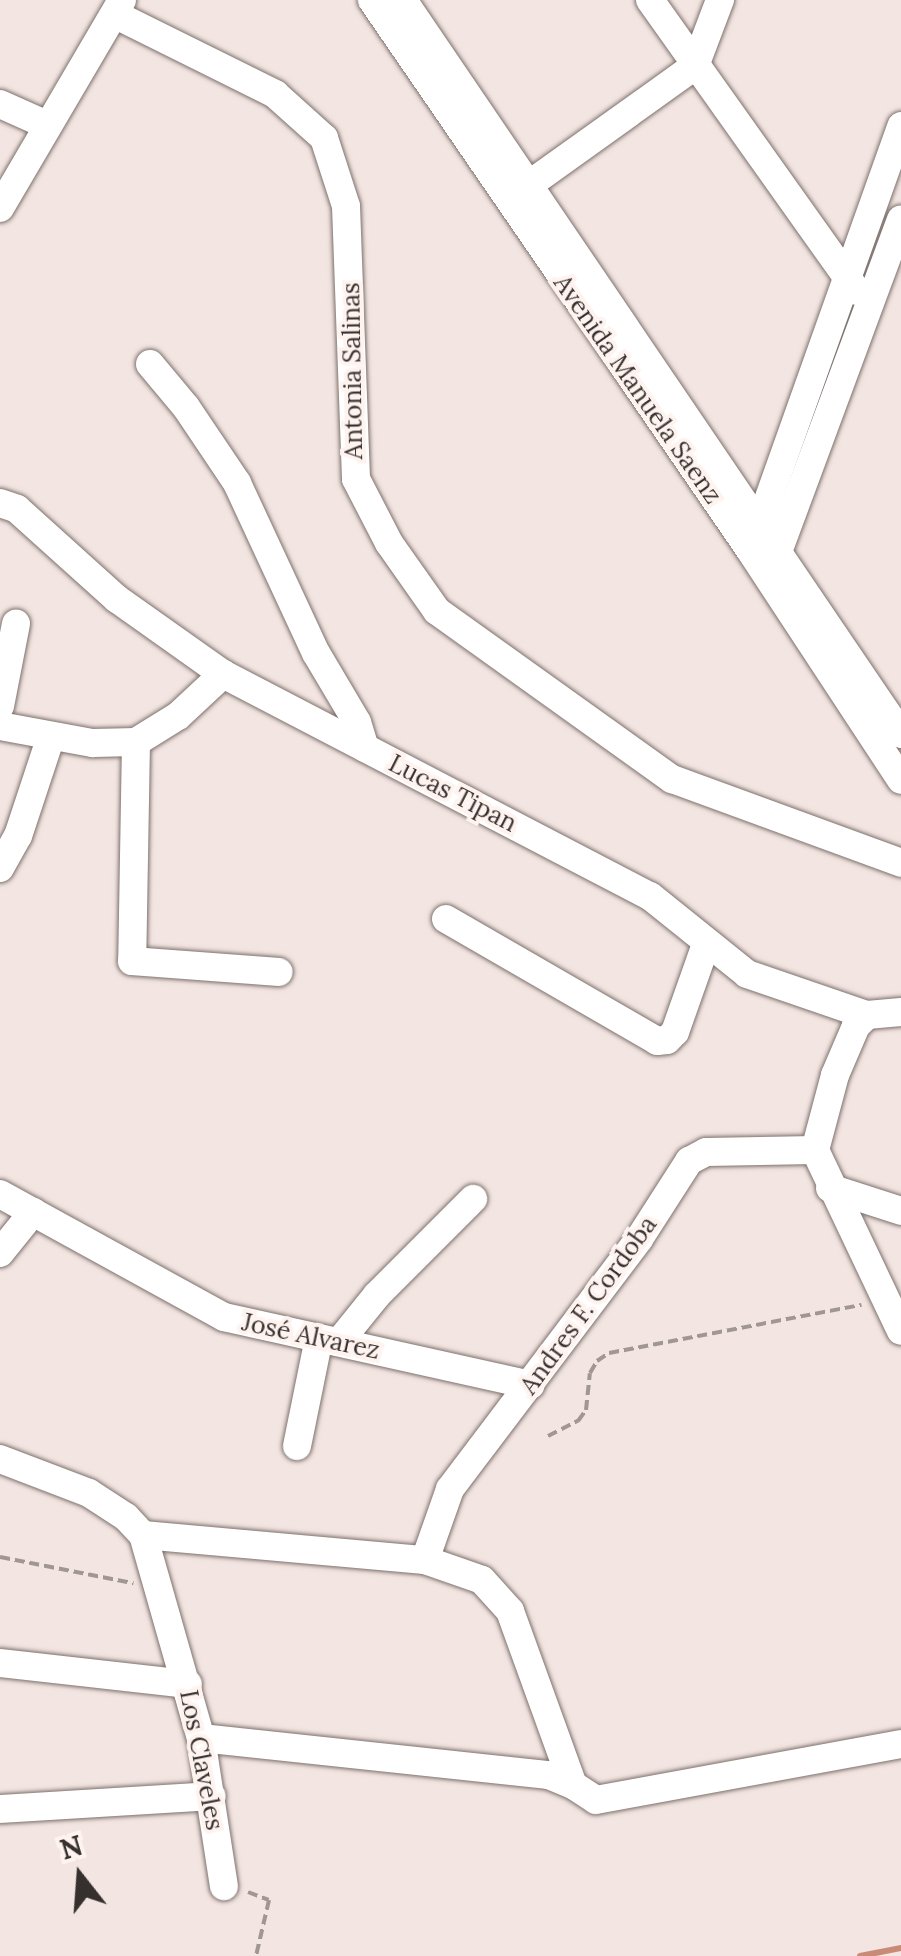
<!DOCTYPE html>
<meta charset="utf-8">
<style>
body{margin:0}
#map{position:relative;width:901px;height:1956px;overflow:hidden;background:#f3e5e1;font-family:Lora,serif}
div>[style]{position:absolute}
.stream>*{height:6px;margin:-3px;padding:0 3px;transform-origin:3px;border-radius:3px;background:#c98a76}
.path>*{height:4px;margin-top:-2px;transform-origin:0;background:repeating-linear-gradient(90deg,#a09692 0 10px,transparent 0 15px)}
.roads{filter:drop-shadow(0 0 2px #7d716d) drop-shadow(0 0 2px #7d716d)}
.minor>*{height:28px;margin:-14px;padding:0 14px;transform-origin:14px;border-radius:14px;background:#fff}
span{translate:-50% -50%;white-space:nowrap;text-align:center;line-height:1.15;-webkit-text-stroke:8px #fef3ef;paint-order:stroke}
.street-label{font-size:25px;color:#35302e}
.north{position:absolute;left:30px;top:1826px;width:100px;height:100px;-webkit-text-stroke:8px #fef3ef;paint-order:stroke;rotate:343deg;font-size:28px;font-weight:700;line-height:40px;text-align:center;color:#35302e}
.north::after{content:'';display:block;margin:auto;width:35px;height:45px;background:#35302e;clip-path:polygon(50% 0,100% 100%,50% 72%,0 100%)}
</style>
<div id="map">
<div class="stream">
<i style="left:860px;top:1956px;width:42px;rotate:-11deg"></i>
</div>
<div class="path">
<i style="left:548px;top:1436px;width:34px;rotate:-27deg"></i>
<i style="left:578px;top:1421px;width:14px;rotate:-54deg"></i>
<i style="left:586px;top:1410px;width:37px;rotate:-84deg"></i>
<i style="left:590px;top:1373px;width:14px;rotate:-60deg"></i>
<i style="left:597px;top:1361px;width:14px;rotate:-34deg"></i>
<i style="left:609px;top:1353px;width:257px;rotate:-10.8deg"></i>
<i style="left:0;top:1557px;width:136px;rotate:11.1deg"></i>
<i style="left:248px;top:1892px;width:22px;rotate:21deg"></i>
<i style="left:269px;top:1900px;width:57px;rotate:103.1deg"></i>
</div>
<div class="roads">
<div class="minor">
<i style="left:372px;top:0;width:667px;rotate:55.5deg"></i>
<i style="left:750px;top:550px;width:275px;rotate:56.7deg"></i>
<i style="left:403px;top:0;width:887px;rotate:55.84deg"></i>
<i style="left:650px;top:0;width:357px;rotate:54.6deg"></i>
<i style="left:116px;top:15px;width:178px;rotate:26.4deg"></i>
<i style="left:275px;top:94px;width:66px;rotate:41.9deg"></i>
<i style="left:324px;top:138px;width:71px;rotate:72.1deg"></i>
<i style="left:346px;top:206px;width:273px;rotate:87.9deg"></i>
<i style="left:356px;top:479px;width:72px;rotate:62.7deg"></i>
<i style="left:389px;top:543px;width:83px;rotate:54.8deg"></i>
<i style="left:437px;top:611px;width:289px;rotate:35.6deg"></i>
<i style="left:672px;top:779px;width:244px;rotate:20.1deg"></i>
<i style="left:0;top:104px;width:51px;rotate:24.1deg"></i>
<i style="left:516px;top:194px;width:220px;rotate:-35.6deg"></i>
<i style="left:695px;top:66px;width:71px;rotate:-69.3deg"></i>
<i style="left:0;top:208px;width:241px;rotate:-59.6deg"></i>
<i style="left:150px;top:364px;width:56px;rotate:50.1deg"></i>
<i style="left:186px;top:407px;width:92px;rotate:56.1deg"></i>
<i style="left:237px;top:483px;width:187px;rotate:65.1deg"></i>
<i style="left:316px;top:653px;width:80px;rotate:59.3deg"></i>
<i style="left:357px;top:722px;width:27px;rotate:73deg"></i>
<i style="left:0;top:503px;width:18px;rotate:19deg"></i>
<i style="left:17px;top:509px;width:135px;rotate:42deg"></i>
<i style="left:117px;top:599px;width:130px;rotate:35.3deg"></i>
<i style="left:223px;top:674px;width:481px;rotate:27.5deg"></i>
<i style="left:650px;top:896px;width:124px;rotate:38.8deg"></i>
<i style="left:747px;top:974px;width:127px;rotate:18.9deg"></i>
<i style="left:867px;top:1015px;width:34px;rotate:-5deg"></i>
<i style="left:756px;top:534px;width:433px;rotate:-70.4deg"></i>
<i style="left:775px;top:560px;width:363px;rotate:-69.7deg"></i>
<i style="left:0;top:706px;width:84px;rotate:-79deg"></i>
<i style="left:0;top:726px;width:95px;rotate:10.4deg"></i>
<i style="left:93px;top:743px;width:43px;rotate:-1.3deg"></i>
<i style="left:136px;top:742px;width:49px;rotate:-31.8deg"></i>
<i style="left:178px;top:716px;width:62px;rotate:-43deg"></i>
<i style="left:136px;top:742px;width:219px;rotate:91deg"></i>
<i style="left:132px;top:961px;width:147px;rotate:4.3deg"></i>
<i style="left:0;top:868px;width:37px;rotate:-61deg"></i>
<i style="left:18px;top:836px;width:105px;rotate:-71.7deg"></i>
<i style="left:446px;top:919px;width:244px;rotate:30deg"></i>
<i style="left:657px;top:1041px;width:10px;rotate:-6deg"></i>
<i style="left:667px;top:1040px;width:11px;rotate:-45deg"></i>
<i style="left:675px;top:1032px;width:93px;rotate:-70.6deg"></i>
<i style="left:867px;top:1015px;width:16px;rotate:135deg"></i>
<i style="left:856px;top:1026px;width:53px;rotate:113.2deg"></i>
<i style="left:835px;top:1075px;width:78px;rotate:104.9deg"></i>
<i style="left:815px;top:1150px;width:200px;rotate:64.6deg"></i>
<i style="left:830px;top:1188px;width:75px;rotate:17.9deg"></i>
<i style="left:0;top:1194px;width:256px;rotate:28.8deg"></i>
<i style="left:224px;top:1317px;width:314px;rotate:12.5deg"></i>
<i style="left:0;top:1253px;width:53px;rotate:-51.2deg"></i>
<i style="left:339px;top:1342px;width:60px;rotate:-51deg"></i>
<i style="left:377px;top:1295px;width:136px;rotate:-45deg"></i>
<i style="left:297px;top:1446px;width:110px;rotate:-78.5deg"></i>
<i style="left:0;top:1459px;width:95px;rotate:20.9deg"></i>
<i style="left:89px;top:1493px;width:44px;rotate:33deg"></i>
<i style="left:126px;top:1517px;width:25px;rotate:47deg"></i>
<i style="left:143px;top:1535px;width:283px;rotate:5.1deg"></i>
<i style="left:425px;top:1560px;width:60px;rotate:19.3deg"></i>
<i style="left:482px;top:1580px;width:42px;rotate:47.9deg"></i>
<i style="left:510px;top:1611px;width:185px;rotate:70.1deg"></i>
<i style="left:573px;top:1785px;width:27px;rotate:33deg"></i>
<i style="left:596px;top:1800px;width:310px;rotate:-10.4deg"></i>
<i style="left:143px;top:1535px;width:211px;rotate:74.1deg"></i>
<i style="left:201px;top:1738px;width:150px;rotate:81.2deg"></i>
<i style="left:425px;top:1560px;width:75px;rotate:-70.6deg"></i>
<i style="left:450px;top:1489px;width:313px;rotate:-52.9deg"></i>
<i style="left:639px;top:1239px;width:93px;rotate:-57.3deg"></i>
<i style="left:689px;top:1161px;width:19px;rotate:-28deg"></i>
<i style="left:706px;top:1152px;width:109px;rotate:-1.1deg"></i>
<i style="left:0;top:1663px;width:189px;rotate:6.4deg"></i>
<i style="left:201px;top:1738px;width:350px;rotate:6.1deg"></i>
<i style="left:549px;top:1775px;width:26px;rotate:23deg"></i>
<i style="left:0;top:1809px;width:212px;rotate:-3.5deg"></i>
</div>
</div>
<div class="street-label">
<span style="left:352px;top:371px;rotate:-91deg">Antonia Salinas</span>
<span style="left:638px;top:389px;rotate:55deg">Avenida Manuela Saenz</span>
<span style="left:453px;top:793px;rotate:27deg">Lucas Tipan</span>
<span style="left:588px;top:1305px;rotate:-54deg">Andres F. Cordoba</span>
<span style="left:311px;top:1336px;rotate:12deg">José Alvarez</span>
<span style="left:202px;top:1760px;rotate:79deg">Los Claveles</span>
</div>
<div class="north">N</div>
</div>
